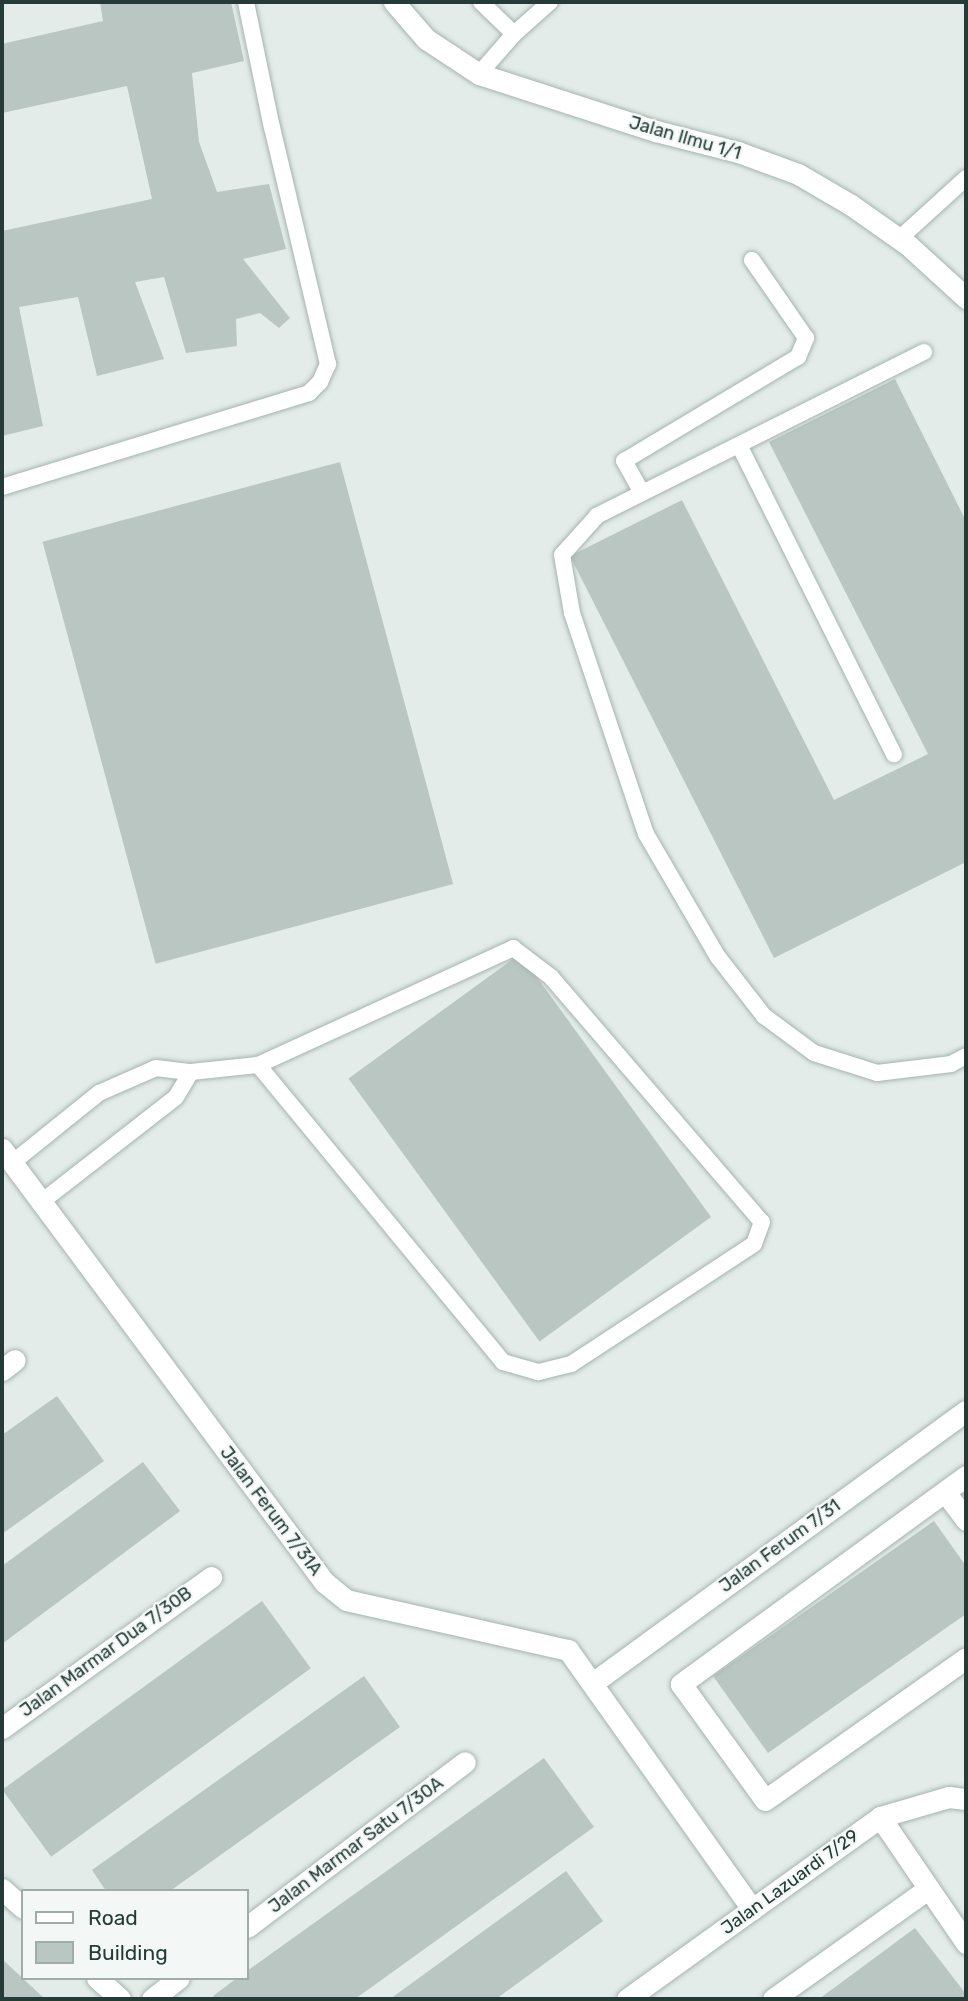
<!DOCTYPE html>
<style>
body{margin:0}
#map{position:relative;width:968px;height:2001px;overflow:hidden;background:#e3ece8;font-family:Rubik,sans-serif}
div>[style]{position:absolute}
.building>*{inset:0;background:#b9c6c2;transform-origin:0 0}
.roads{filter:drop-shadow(0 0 2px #a6b3af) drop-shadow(0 0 2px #a6b3af)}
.lane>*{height:16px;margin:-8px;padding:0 8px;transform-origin:8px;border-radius:8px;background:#fff}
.street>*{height:21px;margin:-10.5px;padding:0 10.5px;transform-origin:10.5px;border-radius:10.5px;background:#fff}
.secondary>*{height:21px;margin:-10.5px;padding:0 10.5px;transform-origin:10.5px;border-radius:10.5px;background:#fff}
span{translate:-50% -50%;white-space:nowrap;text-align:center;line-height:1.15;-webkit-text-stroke:5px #f3f8f6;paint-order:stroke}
.street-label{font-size:18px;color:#243b37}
.frame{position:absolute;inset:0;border:4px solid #243b37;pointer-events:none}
.legend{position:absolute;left:21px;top:1889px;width:228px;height:91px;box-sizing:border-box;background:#f3f8f6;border:2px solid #a0acaa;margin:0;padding:9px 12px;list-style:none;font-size:21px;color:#243b37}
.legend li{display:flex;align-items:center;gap:14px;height:35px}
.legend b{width:35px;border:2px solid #a0acaa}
</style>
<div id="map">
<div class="building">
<i style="clip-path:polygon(100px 2px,231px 2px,244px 61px,192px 73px,199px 142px,217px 192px,269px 184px,286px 249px,243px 259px,290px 318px,279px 328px,260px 313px,236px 319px,237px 346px,186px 353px,164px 277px,135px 282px,164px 359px,97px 376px,78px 297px,19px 307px,43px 426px,2px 436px,2px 231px,152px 199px,127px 86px,2px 113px,2px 44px,103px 21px)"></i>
<i style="clip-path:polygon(895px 379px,966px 521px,966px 862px,774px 958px,570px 556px,682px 500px,834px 800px,928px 754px,769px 442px)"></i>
<i style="left:340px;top:462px;width:437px;height:308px;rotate:75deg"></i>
<i style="left:520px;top:954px;width:325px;height:212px;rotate:54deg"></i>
<i style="clip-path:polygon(57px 1396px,104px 1461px,2px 1534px,2px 1435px)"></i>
<i style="clip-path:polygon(143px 1462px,180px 1511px,2px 1644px,2px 1566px)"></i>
<i style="clip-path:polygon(934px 1521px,966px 1566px,966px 1614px,768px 1753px,713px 1676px)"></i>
<i style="left:262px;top:1601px;width:83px;height:321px;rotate:54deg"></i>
<i style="clip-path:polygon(364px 1676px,400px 1727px,170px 1891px,106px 1891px,92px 1870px)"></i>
<i style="clip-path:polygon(544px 1758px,594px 1827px,355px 1999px,215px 1999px,213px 1996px,237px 1978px,247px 1978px,247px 1971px)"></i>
<i style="clip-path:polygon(566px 1871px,603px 1921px,496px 1999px,390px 1999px)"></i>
<i style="clip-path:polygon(915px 1928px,966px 1994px,966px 1999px,819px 1999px)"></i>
<i style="clip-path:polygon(2px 1959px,45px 1999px,2px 1999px)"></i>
</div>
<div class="roads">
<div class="lane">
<i style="left:481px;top:2px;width:46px;rotate:44.1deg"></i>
<i style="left:479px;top:74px;width:53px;rotate:-48.8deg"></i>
<i style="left:514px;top:34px;width:48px;rotate:-41.6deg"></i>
<i style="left:899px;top:239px;width:91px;rotate:-42.3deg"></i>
<i style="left:924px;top:352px;width:366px;rotate:153.4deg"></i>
<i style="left:597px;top:516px;width:52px;rotate:131.9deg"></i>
<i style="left:562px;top:555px;width:59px;rotate:80.2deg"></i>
<i style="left:572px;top:613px;width:233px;rotate:71.5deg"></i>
<i style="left:646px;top:834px;width:143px;rotate:59.7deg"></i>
<i style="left:718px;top:957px;width:75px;rotate:52.1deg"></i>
<i style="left:764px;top:1016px;width:62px;rotate:36.5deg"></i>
<i style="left:814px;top:1053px;width:66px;rotate:17.6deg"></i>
<i style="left:877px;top:1073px;width:75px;rotate:-6.9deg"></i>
<i style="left:951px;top:1064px;width:17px;rotate:-28deg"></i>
<i style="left:739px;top:445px;width:346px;rotate:63.4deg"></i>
<i style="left:2px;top:487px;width:321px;rotate:-17deg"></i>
<i style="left:309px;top:393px;width:16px;rotate:-45deg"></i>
<i style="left:320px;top:382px;width:20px;rotate:-66deg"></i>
<i style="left:328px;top:364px;width:243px;rotate:-103.3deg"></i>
<i style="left:272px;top:128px;width:129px;rotate:-101.7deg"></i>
<i style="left:642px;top:493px;width:37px;rotate:-119deg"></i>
<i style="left:624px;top:461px;width:203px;rotate:-30.9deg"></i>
<i style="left:798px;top:357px;width:21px;rotate:-67deg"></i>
<i style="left:806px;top:338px;width:95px;rotate:-124.7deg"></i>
<i style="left:12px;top:1163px;width:112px;rotate:-38.8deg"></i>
<i style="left:99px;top:1093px;width:62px;rotate:-23.7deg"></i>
<i style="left:156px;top:1068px;width:35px;rotate:7deg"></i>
<i style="left:191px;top:1072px;width:67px;rotate:-6deg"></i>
<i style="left:258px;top:1065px;width:281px;rotate:-24.6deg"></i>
<i style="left:513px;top:948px;width:48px;rotate:37.3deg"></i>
<i style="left:551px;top:977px;width:323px;rotate:49.3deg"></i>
<i style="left:762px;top:1222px;width:23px;rotate:110deg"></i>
<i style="left:754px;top:1244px;width:219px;rotate:146.7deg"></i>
<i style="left:571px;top:1364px;width:34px;rotate:166deg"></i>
<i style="left:538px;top:1372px;width:36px;rotate:-164deg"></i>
<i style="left:503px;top:1362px;width:385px;rotate:-129.5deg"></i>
<i style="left:40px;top:1203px;width:172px;rotate:-37.9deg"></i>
<i style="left:176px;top:1097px;width:29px;rotate:-59deg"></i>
</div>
<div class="street">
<i style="left:2px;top:1149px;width:540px;rotate:53.36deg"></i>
<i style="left:324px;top:1582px;width:28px;rotate:39deg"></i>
<i style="left:346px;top:1600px;width:228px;rotate:12.7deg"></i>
<i style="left:568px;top:1650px;width:318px;rotate:54.6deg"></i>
<i style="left:2px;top:1370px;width:16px;rotate:-38deg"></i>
<i style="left:966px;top:1476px;width:353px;rotate:143.9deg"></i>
<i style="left:681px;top:1684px;width:143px;rotate:54.1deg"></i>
<i style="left:765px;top:1800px;width:246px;rotate:-35.2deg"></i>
<i style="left:945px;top:1492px;width:35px;rotate:53deg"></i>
<i style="left:594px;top:1682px;width:460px;rotate:-36.1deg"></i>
<i style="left:2px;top:1728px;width:258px;rotate:-35.8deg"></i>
<i style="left:880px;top:1817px;width:153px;rotate:55.7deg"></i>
<i style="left:2px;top:1889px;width:28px;rotate:42deg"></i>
<i style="left:247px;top:1927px;width:273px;rotate:-37.1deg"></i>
<i style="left:97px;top:1978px;width:31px;rotate:42deg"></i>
<i style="left:152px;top:1999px;width:34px;rotate:-38deg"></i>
<i style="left:773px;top:1999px;width:191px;rotate:-35.4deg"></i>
</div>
<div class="secondary">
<i style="left:394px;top:2px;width:49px;rotate:49.1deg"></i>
<i style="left:426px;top:39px;width:64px;rotate:33.4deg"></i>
<i style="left:479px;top:74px;width:186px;rotate:17.9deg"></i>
<i style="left:656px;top:131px;width:85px;rotate:14.4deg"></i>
<i style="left:738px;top:152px;width:64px;rotate:20.1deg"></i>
<i style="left:798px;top:174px;width:61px;rotate:30.3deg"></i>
<i style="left:851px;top:205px;width:70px;rotate:35.1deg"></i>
<i style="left:908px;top:245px;width:79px;rotate:42.4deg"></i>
<i style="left:627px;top:1999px;width:312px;rotate:-35.7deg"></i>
<i style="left:880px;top:1817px;width:72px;rotate:-16.2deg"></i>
<i style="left:949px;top:1797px;width:17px;rotate:7deg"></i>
</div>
</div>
<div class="street-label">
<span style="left:685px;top:138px;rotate:16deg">Jalan Ilmu 1/1</span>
<span style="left:271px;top:1511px;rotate:53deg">Jalan Ferum 7/31A</span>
<span style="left:780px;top:1546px;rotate:-36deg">Jalan Ferum 7/31</span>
<span style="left:106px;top:1652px;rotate:-36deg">Jalan Marmar Dua 7/30B</span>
<span style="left:356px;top:1845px;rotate:-37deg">Jalan Marmar Satu 7/30A</span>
<span style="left:790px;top:1882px;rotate:-36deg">Jalan Lazuardi 7/29</span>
</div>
<div class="frame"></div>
<ul class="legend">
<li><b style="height:9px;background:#fff"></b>Road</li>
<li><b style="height:19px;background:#b9c6c2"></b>Building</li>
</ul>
</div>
